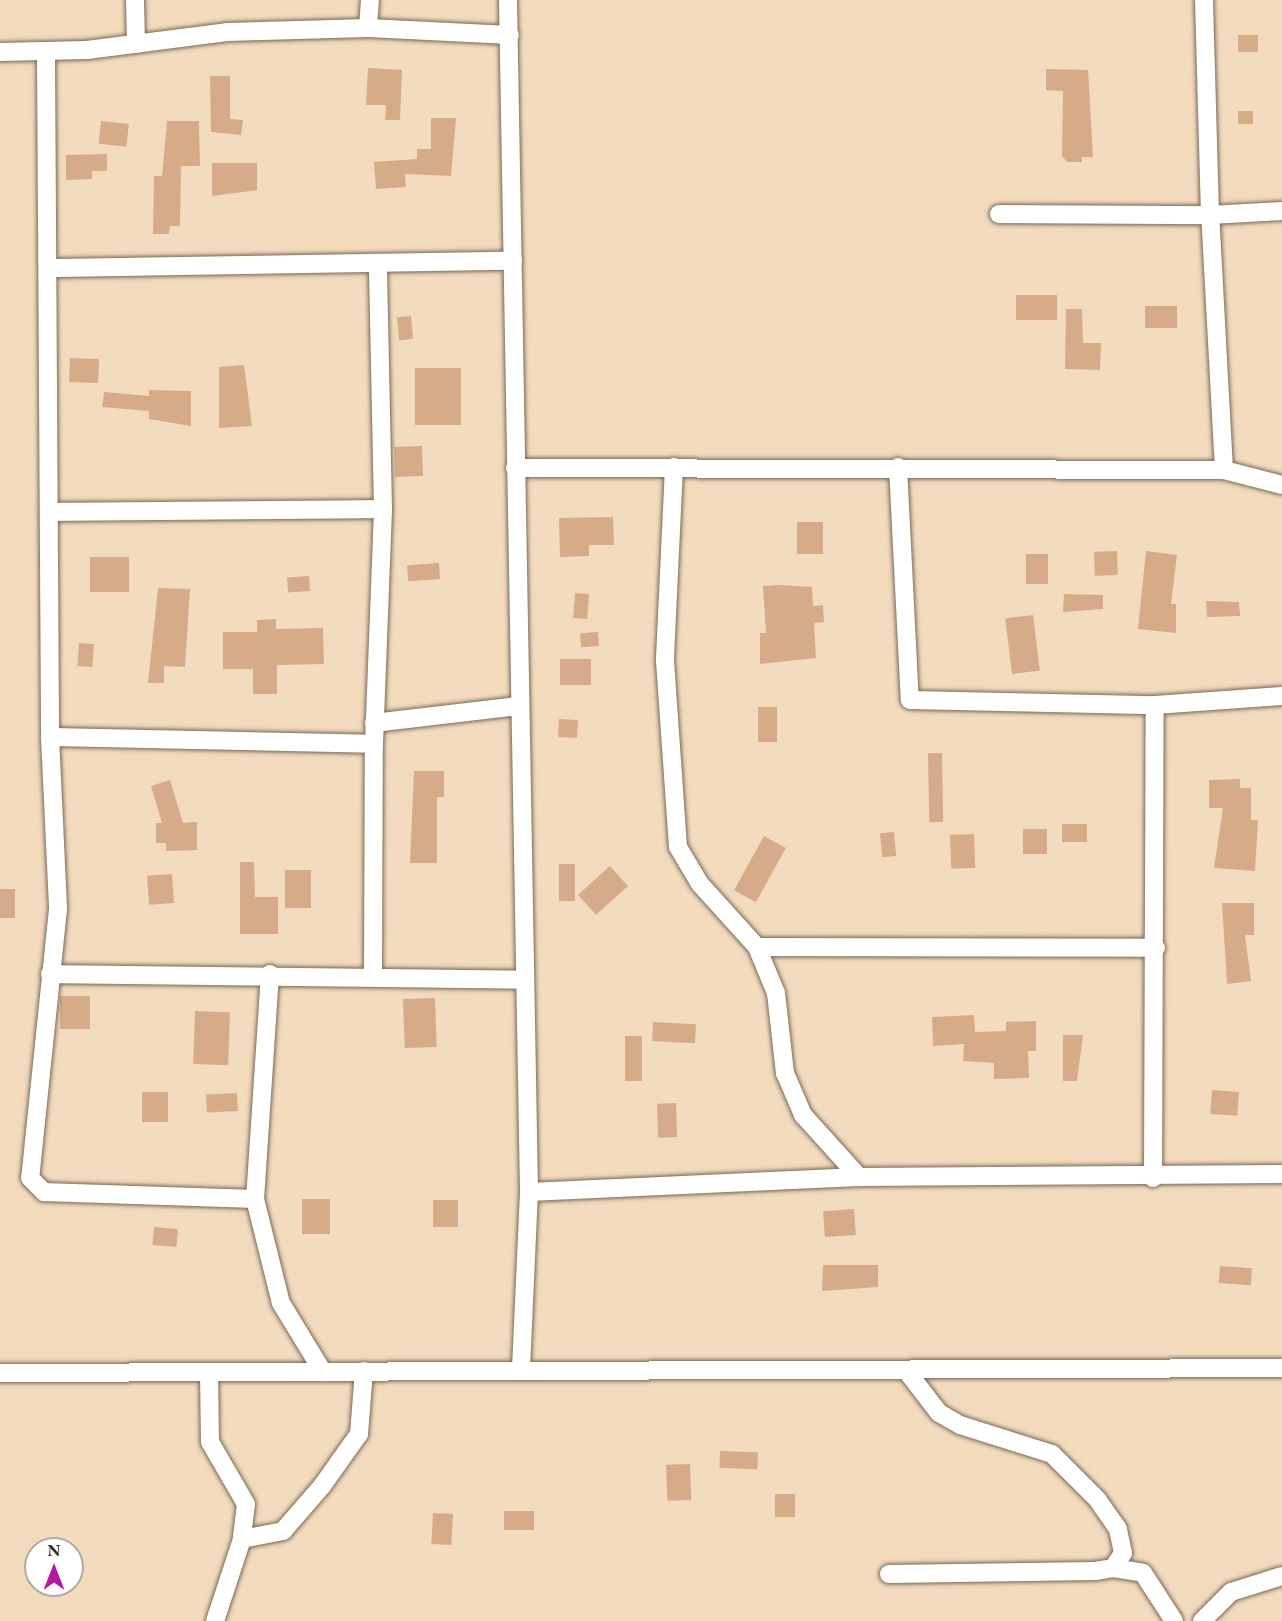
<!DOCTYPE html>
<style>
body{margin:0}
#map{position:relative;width:1282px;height:1621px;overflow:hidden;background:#f3dcbe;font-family:"EB Garamond",serif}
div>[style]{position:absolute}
.building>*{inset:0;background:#d6ab89;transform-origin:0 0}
.roads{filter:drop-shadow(0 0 2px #7b6856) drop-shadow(0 0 2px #7b6856)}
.minor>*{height:18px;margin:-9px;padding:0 9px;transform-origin:9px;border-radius:9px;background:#fff}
span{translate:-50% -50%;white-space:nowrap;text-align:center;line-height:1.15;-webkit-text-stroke:6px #fff;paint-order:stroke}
.north{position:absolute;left:24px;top:1537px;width:60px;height:60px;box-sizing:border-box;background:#fff;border:2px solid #b1aaa5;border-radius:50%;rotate:0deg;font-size:16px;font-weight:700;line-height:24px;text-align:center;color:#3b2a1e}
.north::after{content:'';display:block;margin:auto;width:21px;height:27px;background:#b5179e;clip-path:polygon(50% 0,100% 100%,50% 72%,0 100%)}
</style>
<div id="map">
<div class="building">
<i style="left:1238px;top:35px;width:20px;height:17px"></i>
<i style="clip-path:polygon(368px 68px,402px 70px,400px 120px,385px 120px,386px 105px,366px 105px)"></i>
<i style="clip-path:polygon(1046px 69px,1088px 70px,1093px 157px,1082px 157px,1082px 162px,1067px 162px,1062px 156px,1063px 91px,1046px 90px)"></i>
<i style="clip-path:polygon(210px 76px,230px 76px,230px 119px,243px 120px,241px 135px,211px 132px)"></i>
<i style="left:1238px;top:111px;width:15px;height:13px"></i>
<i style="clip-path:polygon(431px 118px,456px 118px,451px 176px,405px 174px,406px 187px,376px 189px,374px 162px,417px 159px,417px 149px,431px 149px)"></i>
<i style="left:101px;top:121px;width:28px;height:23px;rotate:6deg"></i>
<i style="clip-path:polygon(167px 121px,199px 121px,200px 166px,181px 166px,180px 226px,170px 226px,169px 234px,153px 234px,154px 176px,162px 176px)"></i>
<i style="clip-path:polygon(107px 154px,107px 171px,92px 171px,92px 179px,66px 180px,66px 155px)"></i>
<i style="clip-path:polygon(212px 163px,257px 163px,257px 190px,212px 196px)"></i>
<i style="left:1057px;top:295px;width:25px;height:41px;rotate:90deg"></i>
<i style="left:1177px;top:306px;width:22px;height:32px;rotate:90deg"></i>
<i style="clip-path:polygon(1066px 309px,1082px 309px,1083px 343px,1101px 343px,1100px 370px,1065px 369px)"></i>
<i style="left:411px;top:316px;width:23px;height:14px;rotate:85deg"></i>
<i style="left:70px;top:358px;width:29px;height:24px;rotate:2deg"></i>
<i style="clip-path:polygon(244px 365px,252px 426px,219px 428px,219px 367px)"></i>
<i style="left:415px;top:368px;width:46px;height:57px"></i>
<i style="clip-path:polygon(149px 390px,191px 391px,191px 426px,149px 419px,149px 411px,102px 407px,104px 392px,149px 396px)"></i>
<i style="left:422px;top:446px;width:30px;height:28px;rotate:88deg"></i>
<i style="clip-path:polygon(613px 517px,614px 545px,589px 545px,589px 556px,560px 557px,559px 518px)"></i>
<i style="left:797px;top:522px;width:26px;height:32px"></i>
<i style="left:1117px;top:551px;width:24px;height:23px;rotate:88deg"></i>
<i style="clip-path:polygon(1146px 551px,1177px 555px,1171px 604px,1176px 604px,1176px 633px,1138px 629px)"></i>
<i style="left:1026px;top:554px;width:22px;height:30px"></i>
<i style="left:90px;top:557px;width:39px;height:35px"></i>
<i style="left:439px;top:563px;width:16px;height:32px;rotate:86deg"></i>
<i style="left:309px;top:576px;width:15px;height:22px;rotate:86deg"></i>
<i style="clip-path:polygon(778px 585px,812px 587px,813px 606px,823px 605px,824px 622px,814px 623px,816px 658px,760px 664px,760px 633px,766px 633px,763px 586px)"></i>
<i style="clip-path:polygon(158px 588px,190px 589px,185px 667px,164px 666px,164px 683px,148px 683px)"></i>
<i style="left:575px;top:593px;width:14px;height:25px;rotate:4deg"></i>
<i style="clip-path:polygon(1064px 594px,1103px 595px,1103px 609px,1063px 612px)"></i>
<i style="clip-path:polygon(1206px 601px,1239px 602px,1240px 616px,1207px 617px)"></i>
<i style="left:1033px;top:615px;width:56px;height:28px;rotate:83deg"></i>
<i style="clip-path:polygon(276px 619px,276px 629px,323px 628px,324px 664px,277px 665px,277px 694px,253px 694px,253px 669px,223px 669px,223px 632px,257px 632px,257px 620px)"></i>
<i style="left:598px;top:632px;width:14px;height:18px;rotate:86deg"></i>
<i style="left:79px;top:643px;width:15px;height:23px;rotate:4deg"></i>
<i style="left:560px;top:659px;width:31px;height:26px"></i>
<i style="left:758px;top:707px;width:19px;height:35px"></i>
<i style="left:559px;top:719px;width:19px;height:18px;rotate:3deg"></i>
<i style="left:942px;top:753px;width:69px;height:14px;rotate:89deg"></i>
<i style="clip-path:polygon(414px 771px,444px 771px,444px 797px,437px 797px,437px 863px,410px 863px)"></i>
<i style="clip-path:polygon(1240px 779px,1240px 788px,1251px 788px,1251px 820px,1258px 820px,1255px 871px,1214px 868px,1223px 808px,1209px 808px,1209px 780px)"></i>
<i style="clip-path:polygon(170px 780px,183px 823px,197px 822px,197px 850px,166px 851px,166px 843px,156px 843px,156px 823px,162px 823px,151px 786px)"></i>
<i style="left:1062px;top:824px;width:25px;height:18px"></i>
<i style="left:1023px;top:829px;width:24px;height:25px"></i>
<i style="left:894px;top:832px;width:24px;height:14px;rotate:85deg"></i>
<i style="left:974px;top:834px;width:34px;height:24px;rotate:88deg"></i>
<i style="left:764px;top:836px;width:25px;height:62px;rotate:29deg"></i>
<i style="clip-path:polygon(240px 862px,254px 862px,255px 897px,278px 897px,278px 934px,240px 934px)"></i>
<i style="left:559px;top:864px;width:16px;height:37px"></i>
<i style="left:610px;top:866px;width:27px;height:43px;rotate:48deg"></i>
<i style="left:311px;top:870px;width:38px;height:26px;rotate:90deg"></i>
<i style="left:172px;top:874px;width:29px;height:25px;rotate:86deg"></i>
<i style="left:0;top:889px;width:15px;height:29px"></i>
<i style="clip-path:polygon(1222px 903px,1254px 903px,1254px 935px,1245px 935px,1251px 981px,1227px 984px)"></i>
<i style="left:60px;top:996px;width:30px;height:33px"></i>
<i style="left:435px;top:998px;width:49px;height:32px;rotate:88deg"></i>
<i style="left:195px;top:1011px;width:35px;height:53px;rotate:2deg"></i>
<i style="clip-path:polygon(974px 1015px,975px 1032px,1006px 1031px,1006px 1022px,1036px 1021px,1036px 1051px,1028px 1051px,1029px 1078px,994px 1079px,994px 1063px,963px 1061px,964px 1044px,933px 1046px,932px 1017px)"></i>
<i style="left:653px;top:1022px;width:43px;height:19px;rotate:3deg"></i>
<i style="clip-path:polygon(1063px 1035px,1083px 1035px,1077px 1081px,1063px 1081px)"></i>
<i style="left:625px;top:1036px;width:17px;height:45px"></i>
<i style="left:1212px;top:1090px;width:27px;height:24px;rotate:4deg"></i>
<i style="left:168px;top:1092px;width:30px;height:26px;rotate:90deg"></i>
<i style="left:237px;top:1093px;width:18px;height:31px;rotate:87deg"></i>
<i style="left:676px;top:1103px;width:34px;height:19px;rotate:88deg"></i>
<i style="left:302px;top:1199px;width:28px;height:35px"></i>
<i style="left:433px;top:1200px;width:25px;height:27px"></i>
<i style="left:854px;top:1209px;width:26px;height:31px;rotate:86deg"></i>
<i style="left:154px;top:1227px;width:24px;height:18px;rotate:5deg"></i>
<i style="clip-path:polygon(823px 1265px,878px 1265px,878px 1287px,822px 1291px)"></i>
<i style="left:1220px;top:1266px;width:32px;height:17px;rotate:4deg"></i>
<i style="left:720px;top:1451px;width:38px;height:17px;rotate:2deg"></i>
<i style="left:690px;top:1464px;width:36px;height:24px;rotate:88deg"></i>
<i style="left:775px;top:1494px;width:20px;height:23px"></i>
<i style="left:504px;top:1511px;width:30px;height:19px"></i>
<i style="left:433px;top:1513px;width:20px;height:31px;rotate:3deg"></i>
</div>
<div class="roads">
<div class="minor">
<i style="left:135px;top:0;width:44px;rotate:88.7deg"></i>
<i style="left:508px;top:0;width:1192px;rotate:88.99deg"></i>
<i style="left:529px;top:1192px;width:176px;rotate:92.6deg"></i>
<i style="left:368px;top:28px;width:28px;rotate:-86deg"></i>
<i style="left:0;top:52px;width:87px;rotate:-1.3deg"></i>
<i style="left:87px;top:50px;width:141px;rotate:-7.3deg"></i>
<i style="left:227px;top:32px;width:141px;rotate:-1.6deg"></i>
<i style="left:368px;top:28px;width:142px;rotate:2.8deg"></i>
<i style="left:46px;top:53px;width:684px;rotate:89.66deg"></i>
<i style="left:50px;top:737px;width:172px;rotate:87.3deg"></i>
<i style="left:58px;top:909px;width:270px;rotate:95.9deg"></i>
<i style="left:30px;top:1178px;width:20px;rotate:45deg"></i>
<i style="left:44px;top:1192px;width:211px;rotate:1.9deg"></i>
<i style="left:999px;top:214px;width:211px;rotate:0.3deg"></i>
<i style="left:1210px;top:215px;width:215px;rotate:-91.6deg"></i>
<i style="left:51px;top:268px;width:462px;rotate:-0.9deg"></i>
<i style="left:674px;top:467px;width:194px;rotate:92.7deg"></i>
<i style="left:665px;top:661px;width:186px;rotate:86deg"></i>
<i style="left:678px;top:847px;width:43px;rotate:59.3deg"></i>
<i style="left:700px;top:884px;width:85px;rotate:47.9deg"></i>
<i style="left:757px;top:947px;width:50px;rotate:67.6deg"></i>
<i style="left:776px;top:993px;width:81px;rotate:83.6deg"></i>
<i style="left:785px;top:1073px;width:46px;rotate:66.8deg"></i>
<i style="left:803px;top:1115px;width:84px;rotate:47.9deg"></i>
<i style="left:898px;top:467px;width:233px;rotate:87.1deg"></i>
<i style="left:910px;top:700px;width:245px;rotate:1.2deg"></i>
<i style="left:1155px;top:705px;width:127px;rotate:-4.1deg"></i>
<i style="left:515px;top:468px;width:709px;rotate:0.16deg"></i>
<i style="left:1224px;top:470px;width:60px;rotate:14.5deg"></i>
<i style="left:1224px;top:470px;width:255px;rotate:-93.1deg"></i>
<i style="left:1210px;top:215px;width:72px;rotate:-3.2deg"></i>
<i style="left:52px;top:512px;width:331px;rotate:-0.5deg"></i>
<i style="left:374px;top:723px;width:145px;rotate:-6.7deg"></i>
<i style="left:50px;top:737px;width:324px;rotate:1.2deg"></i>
<i style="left:757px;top:947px;width:399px;rotate:0.1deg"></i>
<i style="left:50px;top:974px;width:471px;rotate:0.7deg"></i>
<i style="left:270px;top:974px;width:225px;rotate:93.8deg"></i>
<i style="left:255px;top:1199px;width:107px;rotate:76deg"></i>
<i style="left:281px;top:1303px;width:81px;rotate:58.7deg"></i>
<i style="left:373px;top:977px;width:233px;rotate:-89.8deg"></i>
<i style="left:374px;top:744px;width:235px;rotate:-87.8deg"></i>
<i style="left:383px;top:509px;width:245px;rotate:-91.2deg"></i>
<i style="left:1153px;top:1178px;width:473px;rotate:-89.8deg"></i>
<i style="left:529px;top:1192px;width:330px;rotate:-2.6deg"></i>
<i style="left:859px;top:1177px;width:423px;rotate:-0.4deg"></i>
<i style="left:209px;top:1372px;width:70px;rotate:89.2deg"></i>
<i style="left:210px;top:1442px;width:72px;rotate:59.9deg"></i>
<i style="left:246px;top:1504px;width:35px;rotate:97deg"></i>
<i style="left:242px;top:1539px;width:86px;rotate:108.2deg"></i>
<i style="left:0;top:1373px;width:1282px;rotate:-0.22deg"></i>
<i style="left:242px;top:1539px;width:42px;rotate:-11deg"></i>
<i style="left:283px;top:1531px;width:60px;rotate:-49.1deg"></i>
<i style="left:322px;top:1486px;width:64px;rotate:-54.6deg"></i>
<i style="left:359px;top:1434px;width:63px;rotate:-85.5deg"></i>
<i style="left:1113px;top:1568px;width:30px;rotate:9deg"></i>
<i style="left:1143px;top:1573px;width:57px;rotate:57.1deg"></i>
<i style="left:889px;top:1574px;width:206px;rotate:-0.8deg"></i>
<i style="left:1095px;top:1571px;width:18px;rotate:-9deg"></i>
<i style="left:1113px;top:1568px;width:18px;rotate:-56deg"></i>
<i style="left:1123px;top:1553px;width:25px;rotate:-102deg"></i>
<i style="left:1118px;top:1529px;width:35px;rotate:-125deg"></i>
<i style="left:1098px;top:1500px;width:65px;rotate:-135deg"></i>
<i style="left:1052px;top:1454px;width:96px;rotate:-162.5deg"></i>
<i style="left:960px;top:1425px;width:24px;rotate:-150deg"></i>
<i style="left:939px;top:1413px;width:54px;rotate:-127.5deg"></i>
<i style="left:1202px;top:1621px;width:41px;rotate:-45deg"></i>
<i style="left:1231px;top:1592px;width:53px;rotate:-17.4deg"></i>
</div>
</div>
<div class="north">N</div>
</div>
